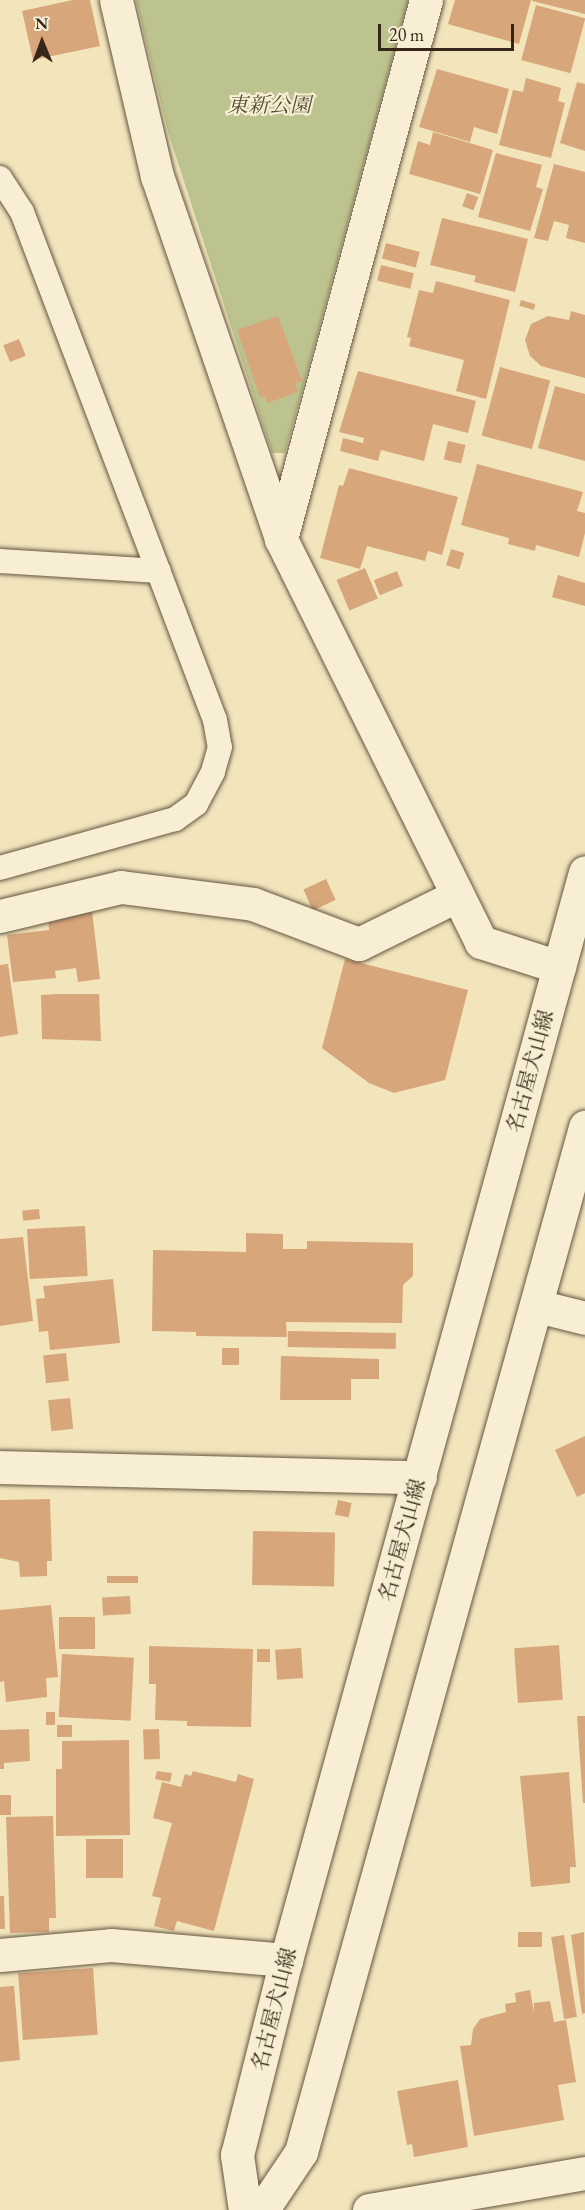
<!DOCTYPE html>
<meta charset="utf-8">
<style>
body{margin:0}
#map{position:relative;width:585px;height:2210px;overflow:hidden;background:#f2e5bc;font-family:"EB Garamond","Noto Serif JP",serif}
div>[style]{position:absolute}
.green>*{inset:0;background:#bdc38e}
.building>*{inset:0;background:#d7a67b;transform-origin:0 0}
.roads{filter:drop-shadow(0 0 2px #645642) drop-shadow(0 0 2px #645642)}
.lane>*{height:24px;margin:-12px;padding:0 12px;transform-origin:12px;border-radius:12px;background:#f7eed3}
.street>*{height:33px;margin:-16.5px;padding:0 16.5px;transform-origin:16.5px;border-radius:16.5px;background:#f7eed3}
.secondary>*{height:33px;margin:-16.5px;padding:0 16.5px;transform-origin:16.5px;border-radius:16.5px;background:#f7eed3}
span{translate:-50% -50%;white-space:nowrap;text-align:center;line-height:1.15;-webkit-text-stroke:4.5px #f7eed3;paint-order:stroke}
.park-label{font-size:21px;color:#564d36;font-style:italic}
.street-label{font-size:21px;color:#342619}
.north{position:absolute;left:12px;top:12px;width:60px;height:60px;-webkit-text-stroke:4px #f7eed3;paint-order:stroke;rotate:359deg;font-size:16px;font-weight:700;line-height:24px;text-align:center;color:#342619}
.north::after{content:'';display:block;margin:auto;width:21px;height:27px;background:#342619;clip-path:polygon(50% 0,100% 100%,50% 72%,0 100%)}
.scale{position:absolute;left:378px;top:24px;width:136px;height:27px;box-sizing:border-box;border:3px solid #342619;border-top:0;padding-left:8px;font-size:18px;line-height:21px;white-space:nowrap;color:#342619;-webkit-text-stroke:4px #f7eed3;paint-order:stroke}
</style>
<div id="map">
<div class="green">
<i style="clip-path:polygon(136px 0,408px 0,285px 453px,272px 453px,168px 132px)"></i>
</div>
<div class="building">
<i style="clip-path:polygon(73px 0,90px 0,100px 46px,33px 60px,22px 11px)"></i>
<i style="clip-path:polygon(455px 0,531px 0,519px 44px,448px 24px)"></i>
<i style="clip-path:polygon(532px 0,585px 0,585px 14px,532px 1px)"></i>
<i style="left:536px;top:5px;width:51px;height:57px;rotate:15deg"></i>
<i style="clip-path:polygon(437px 69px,509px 89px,497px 134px,474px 127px,470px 142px,419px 127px)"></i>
<i style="clip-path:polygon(526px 78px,561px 88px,558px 101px,565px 103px,551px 158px,499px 145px,513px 90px,523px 92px)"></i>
<i style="clip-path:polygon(577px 82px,585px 84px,585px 151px,560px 143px)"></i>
<i style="clip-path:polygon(433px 132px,493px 150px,480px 194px,409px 174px,418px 141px,430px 145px)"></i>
<i style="clip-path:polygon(496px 153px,542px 165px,536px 187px,543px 189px,530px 231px,478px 217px)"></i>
<i style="clip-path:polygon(554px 164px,585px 172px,585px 243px,566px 238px,569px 225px,554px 221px,548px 241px,534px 238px)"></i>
<i style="left:467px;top:193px;width:12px;height:14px;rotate:20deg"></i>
<i style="clip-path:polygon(442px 218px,528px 239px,515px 292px,474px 282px,476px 276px,430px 265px)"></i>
<i style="left:386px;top:243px;width:35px;height:16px;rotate:15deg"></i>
<i style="left:381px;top:265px;width:34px;height:16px;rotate:14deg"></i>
<i style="clip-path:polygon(436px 281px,510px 300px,486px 399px,456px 391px,464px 360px,409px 346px,411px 338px,407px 337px,419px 290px,433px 293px)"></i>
<i style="left:521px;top:300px;width:15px;height:6px;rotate:16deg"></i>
<i style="clip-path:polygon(571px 311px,585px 315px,585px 378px,541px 366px,530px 356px,525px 340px,531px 324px,548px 316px,569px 320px)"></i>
<i style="clip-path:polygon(278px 316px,302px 381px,295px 384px,298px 392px,267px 403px,265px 396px,260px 398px,237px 330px)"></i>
<i style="left:19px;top:339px;width:18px;height:17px;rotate:68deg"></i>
<i style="left:500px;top:367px;width:52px;height:71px;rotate:15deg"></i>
<i style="clip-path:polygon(358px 371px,476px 401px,468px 433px,433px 424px,424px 461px,381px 450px,378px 461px,340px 451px,343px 438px,363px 443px,364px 438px,339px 432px)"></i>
<i style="clip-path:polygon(555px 386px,585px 394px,585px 461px,538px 448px)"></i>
<i style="left:448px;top:441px;width:18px;height:19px;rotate:13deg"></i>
<i style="clip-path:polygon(477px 464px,583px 492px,577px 511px,585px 513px,585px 533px,579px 557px,536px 545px,535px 551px,508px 544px,509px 538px,461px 525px)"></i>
<i style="clip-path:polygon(349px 468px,458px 497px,442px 555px,428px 551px,425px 561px,367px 546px,360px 569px,320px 558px,339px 485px,343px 486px)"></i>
<i style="left:451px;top:549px;width:14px;height:17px;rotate:17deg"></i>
<i style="left:365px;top:568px;width:33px;height:31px;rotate:67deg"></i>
<i style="left:397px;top:571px;width:16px;height:25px;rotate:68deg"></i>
<i style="clip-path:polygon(558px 575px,585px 583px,585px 606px,552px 597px)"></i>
<i style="left:326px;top:879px;width:23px;height:25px;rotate:65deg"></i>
<i style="clip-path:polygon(92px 910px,100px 979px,78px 982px,76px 968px,55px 971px,56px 978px,13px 982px,7px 935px,49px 930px,48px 916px)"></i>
<i style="clip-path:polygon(345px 959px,468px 990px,445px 1080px,394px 1093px,369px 1083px,322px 1048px)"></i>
<i style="clip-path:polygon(8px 964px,18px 1034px,0 1037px,0 965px)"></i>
<i style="clip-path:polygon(57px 994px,99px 994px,101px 1041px,42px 1039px,41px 995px)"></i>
<i style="left:39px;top:1209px;width:10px;height:17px;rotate:84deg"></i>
<i style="left:85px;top:1226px;width:50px;height:58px;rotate:87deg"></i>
<i style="clip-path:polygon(246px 1233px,283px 1234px,283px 1249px,307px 1249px,307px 1241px,413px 1243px,413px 1276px,403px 1285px,402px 1323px,286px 1322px,287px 1337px,196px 1336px,196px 1332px,152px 1331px,153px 1250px,246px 1252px)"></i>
<i style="clip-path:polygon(23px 1237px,33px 1321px,0 1326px,0 1239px)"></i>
<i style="clip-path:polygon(113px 1279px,120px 1343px,50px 1350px,48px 1331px,39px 1332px,36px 1299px,45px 1298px,43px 1286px)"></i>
<i style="left:288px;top:1331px;width:108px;height:16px;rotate:1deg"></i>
<i style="left:222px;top:1348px;width:17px;height:17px"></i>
<i style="left:66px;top:1353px;width:28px;height:23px;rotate:84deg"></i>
<i style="clip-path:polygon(281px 1356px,379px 1359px,379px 1379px,351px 1379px,351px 1400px,280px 1400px)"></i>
<i style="left:70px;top:1398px;width:31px;height:22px;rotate:84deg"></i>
<i style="clip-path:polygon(585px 1436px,585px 1493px,577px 1497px,555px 1450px)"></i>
<i style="clip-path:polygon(50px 1499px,52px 1561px,47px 1561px,47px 1576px,20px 1577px,19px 1562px,0 1558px,0 1500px)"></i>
<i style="left:338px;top:1500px;width:14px;height:15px;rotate:12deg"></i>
<i style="left:253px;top:1531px;width:82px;height:54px;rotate:1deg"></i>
<i style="left:138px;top:1576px;width:7px;height:31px;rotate:90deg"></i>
<i style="left:130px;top:1596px;width:18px;height:28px;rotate:87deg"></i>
<i style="clip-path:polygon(51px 1605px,58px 1677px,46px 1678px,47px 1697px,6px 1702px,4px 1681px,0 1682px,0 1610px)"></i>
<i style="left:59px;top:1617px;width:36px;height:32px"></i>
<i style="left:559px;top:1645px;width:55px;height:45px;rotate:86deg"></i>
<i style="clip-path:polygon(149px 1646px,253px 1649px,251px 1727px,187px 1726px,187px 1721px,155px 1720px,156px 1684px,149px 1684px)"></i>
<i style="left:301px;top:1648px;width:30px;height:26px;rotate:86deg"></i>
<i style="left:257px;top:1649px;width:13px;height:13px"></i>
<i style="left:62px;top:1654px;width:72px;height:63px;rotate:3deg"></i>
<i style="left:46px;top:1712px;width:9px;height:13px"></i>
<i style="clip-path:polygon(577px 1716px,585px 1716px,585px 1803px,583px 1803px)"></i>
<i style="left:57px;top:1725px;width:15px;height:12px"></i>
<i style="clip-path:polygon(29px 1729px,30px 1761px,4px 1763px,4px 1769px,0 1769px,0 1730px)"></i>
<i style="left:159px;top:1729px;width:30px;height:16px;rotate:88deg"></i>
<i style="clip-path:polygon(129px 1740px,130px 1835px,56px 1836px,56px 1769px,62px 1769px,62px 1741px)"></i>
<i style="clip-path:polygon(157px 1771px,172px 1773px,170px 1782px,155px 1779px)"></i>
<i style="clip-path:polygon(193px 1771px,236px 1782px,238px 1774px,254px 1779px,214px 1931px,177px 1921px,174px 1931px,154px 1926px,161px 1898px,152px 1896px,172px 1823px,153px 1818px,162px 1782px,181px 1787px,185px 1774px,191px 1776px)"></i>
<i style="clip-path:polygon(569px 1772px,576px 1867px,570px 1867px,570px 1883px,531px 1887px,520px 1776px)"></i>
<i style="left:0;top:1795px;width:11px;height:20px"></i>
<i style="clip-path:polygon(53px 1816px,56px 1918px,49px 1918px,49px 1932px,10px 1933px,6px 1817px)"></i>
<i style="left:123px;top:1839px;width:39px;height:37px;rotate:90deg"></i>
<i style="clip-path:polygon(0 1896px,4px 1896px,5px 1929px,0 1929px)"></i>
<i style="left:542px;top:1932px;width:15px;height:24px;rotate:90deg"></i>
<i style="clip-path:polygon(584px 1932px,585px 2013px,582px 2014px,571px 1935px)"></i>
<i style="left:564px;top:1935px;width:83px;height:13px;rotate:81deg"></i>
<i style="left:93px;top:1968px;width:67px;height:75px;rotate:86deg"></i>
<i style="clip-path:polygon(14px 1986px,20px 2060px,0 2062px,0 1987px)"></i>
<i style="clip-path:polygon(530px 1990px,534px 2012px,534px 2003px,550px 2001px,554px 2022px,566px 2020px,576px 2082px,558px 2085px,564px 2120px,474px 2136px,460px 2046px,471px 2045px,473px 2029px,480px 2019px,506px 2012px,505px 2004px,516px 2002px,515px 1993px)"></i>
<i style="clip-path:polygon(458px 2080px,468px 2147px,414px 2157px,412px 2144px,407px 2145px,397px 2091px)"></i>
</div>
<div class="roads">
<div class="lane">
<i style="left:0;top:178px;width:40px;rotate:57.1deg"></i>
<i style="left:22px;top:212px;width:543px;rotate:69.2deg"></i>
<i style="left:215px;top:720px;width:27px;rotate:80deg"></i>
<i style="left:220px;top:747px;width:26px;rotate:106deg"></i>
<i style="left:213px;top:772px;width:36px;rotate:118deg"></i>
<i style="left:196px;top:804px;width:26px;rotate:144deg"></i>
<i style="left:175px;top:819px;width:182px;rotate:164.4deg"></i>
<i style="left:0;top:561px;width:159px;rotate:3.6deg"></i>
</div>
<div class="street">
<i style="left:116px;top:0;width:181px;rotate:76.9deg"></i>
<i style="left:157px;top:176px;width:384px;rotate:71.1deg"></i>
<i style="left:281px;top:539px;width:450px;rotate:63.6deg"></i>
<i style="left:481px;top:942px;width:82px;rotate:17.8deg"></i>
<i style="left:281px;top:539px;width:558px;rotate:-74.94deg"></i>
<i style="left:0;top:916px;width:124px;rotate:-13.5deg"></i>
<i style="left:121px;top:887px;width:133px;rotate:7.3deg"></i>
<i style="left:253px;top:904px;width:113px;rotate:20.7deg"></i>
<i style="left:359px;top:944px;width:110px;rotate:-26.3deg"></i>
<i style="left:537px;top:1306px;width:49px;rotate:14deg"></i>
<i style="left:0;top:1467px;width:420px;rotate:1.4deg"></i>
<i style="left:0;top:1955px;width:111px;rotate:-5.1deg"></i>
<i style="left:111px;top:1945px;width:176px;rotate:4.9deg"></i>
</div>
<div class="secondary">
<i style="left:245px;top:2210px;width:56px;rotate:-98.3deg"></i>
<i style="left:237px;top:2155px;width:201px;rotate:-75.9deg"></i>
<i style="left:286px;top:1960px;width:1128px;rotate:-74.63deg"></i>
<i style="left:262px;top:2210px;width:70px;rotate:-56.1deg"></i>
<i style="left:301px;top:2152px;width:1064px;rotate:-74.51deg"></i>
<i style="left:369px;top:2210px;width:219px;rotate:-9.7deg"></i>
</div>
</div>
<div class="park-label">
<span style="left:269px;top:105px">東新公園</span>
</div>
<div class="street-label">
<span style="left:530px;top:1071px;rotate:-75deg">名古屋犬山線</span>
<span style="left:402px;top:1540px;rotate:-75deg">名古屋犬山線</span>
<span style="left:274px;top:2009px;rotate:-76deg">名古屋犬山線</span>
</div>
<div class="north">N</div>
<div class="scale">20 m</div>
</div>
